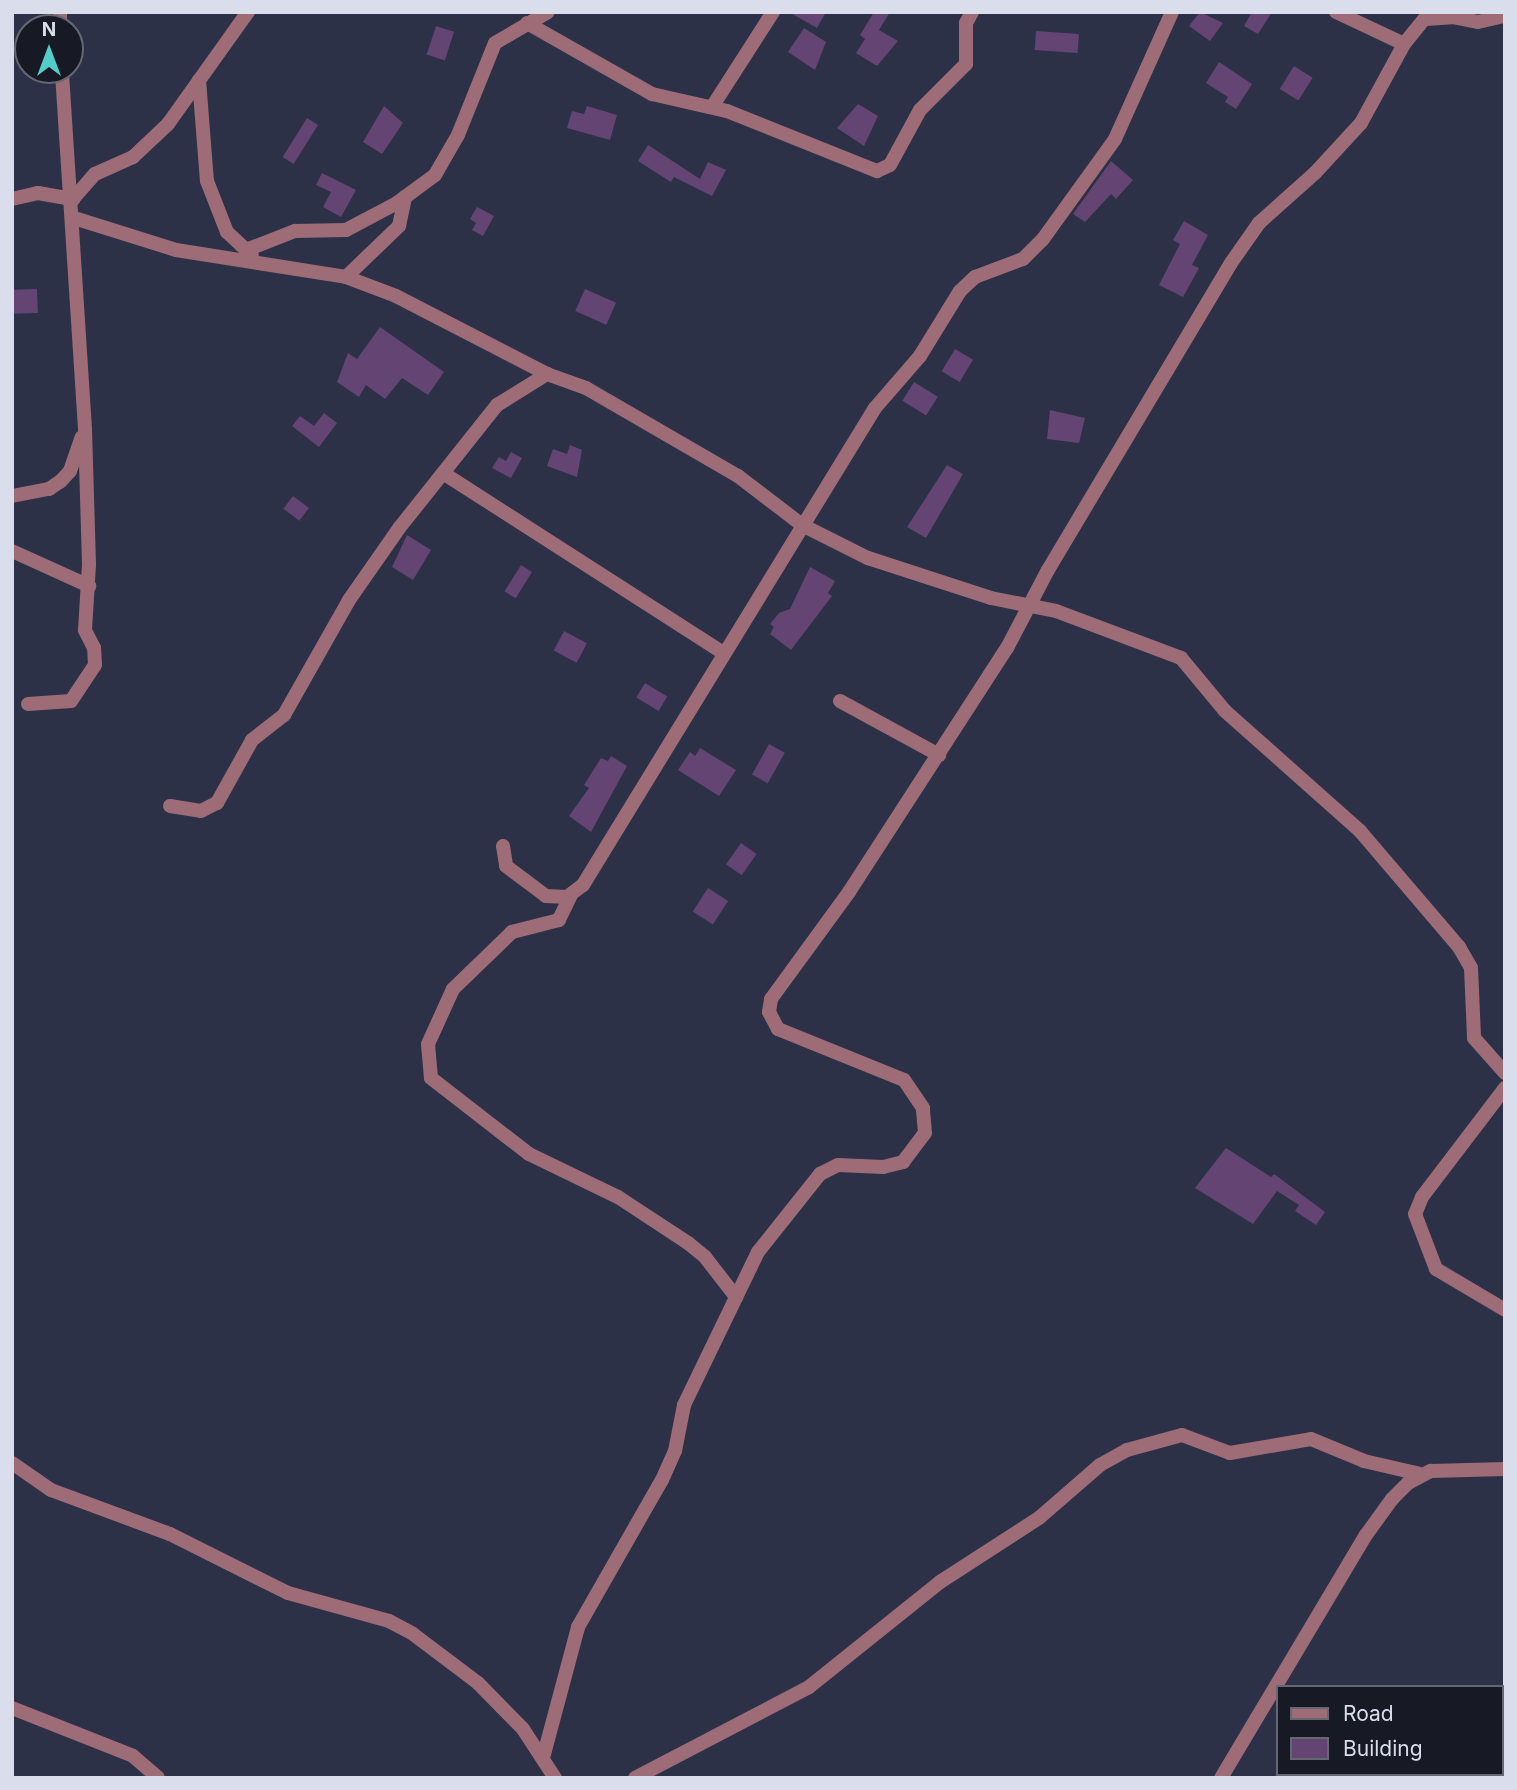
<!DOCTYPE html>
<style>
body{margin:0}
#map{position:relative;width:1517px;height:1790px;overflow:hidden;background:#2c3147;font-family:Inter,sans-serif}
div>[style]{position:absolute}
.building>*{inset:0;background:#644472;transform-origin:0 0}
.minor>*{height:14px;margin:-7px;padding:0 7px;transform-origin:7px;border-radius:7px;background:#9d6c77}
span{translate:-50% -50%;white-space:nowrap;text-align:center;line-height:1.15;-webkit-text-stroke:5px #171a24;paint-order:stroke}
.frame{position:absolute;inset:0;border:14px solid #d9ddec;pointer-events:none}
.legend{position:absolute;left:1276px;top:1685px;width:228px;height:91px;box-sizing:border-box;background:#171a24;border:2px solid #656874;margin:0;padding:9px 12px;list-style:none;font-size:21px;color:#d9ddec}
.legend li{display:flex;align-items:center;gap:14px;height:35px}
.legend b{width:35px;border:2px solid #656874}
.north{position:absolute;left:14px;top:14px;width:70px;height:70px;box-sizing:border-box;background:#171a24;border:2px solid #656874;border-radius:50%;rotate:0deg;font-size:19px;font-weight:700;line-height:28px;text-align:center;color:#d9ddec}
.north::after{content:'';display:block;margin:auto;width:24px;height:32px;background:#53cdca;clip-path:polygon(50% 0,100% 100%,50% 72%,0 100%)}
</style>
<div id="map">
<div class="building">
<i style="clip-path:polygon(789px 12px,826px 12px,817px 28px)"></i>
<i style="clip-path:polygon(874px 12px,890px 12px,879px 30px,898px 41px,877px 66px,856px 53px,865px 39px,860px 35px)"></i>
<i style="clip-path:polygon(1200px 12px,1223px 23px,1210px 41px,1189px 26px)"></i>
<i style="clip-path:polygon(1252px 12px,1272px 12px,1258px 34px,1244px 26px)"></i>
<i style="left:436px;top:26px;width:19px;height:30px;rotate:18deg"></i>
<i style="clip-path:polygon(804px 28px,826px 42px,815px 70px,788px 52px)"></i>
<i style="left:1036px;top:31px;width:43px;height:19px;rotate:4deg"></i>
<i style="clip-path:polygon(1219px 62px,1252px 84px,1236px 109px,1225px 102px,1228px 97px,1206px 83px)"></i>
<i style="left:1294px;top:66px;width:22px;height:27px;rotate:32deg"></i>
<i style="clip-path:polygon(858px 104px,878px 116px,864px 146px,837px 128px)"></i>
<i style="clip-path:polygon(384px 106px,403px 123px,382px 154px,363px 142px)"></i>
<i style="clip-path:polygon(587px 106px,617px 115px,610px 140px,567px 128px,572px 111px,584px 114px)"></i>
<i style="left:307px;top:118px;width:13px;height:46px;rotate:32deg"></i>
<i style="clip-path:polygon(648px 145px,700px 179px,708px 162px,726px 170px,712px 196px,674px 177px,671px 182px,638px 161px)"></i>
<i style="clip-path:polygon(1111px 161px,1133px 180px,1116px 199px,1111px 194px,1085px 222px,1073px 214px)"></i>
<i style="clip-path:polygon(322px 173px,356px 190px,341px 217px,323px 207px,331px 192px,316px 185px)"></i>
<i style="clip-path:polygon(477px 207px,494px 216px,483px 236px,472px 230px,476px 223px,470px 219px)"></i>
<i style="clip-path:polygon(1184px 221px,1208px 235px,1192px 265px,1199px 268px,1183px 297px,1159px 285px,1180px 244px,1173px 240px)"></i>
<i style="left:37px;top:289px;width:24px;height:25px;rotate:88deg"></i>
<i style="left:585px;top:289px;width:34px;height:24px;rotate:24deg"></i>
<i style="clip-path:polygon(380px 327px,444px 372px,428px 395px,402px 378px,385px 399px,366px 385px,359px 397px,337px 382px,348px 353px,357px 359px)"></i>
<i style="left:955px;top:349px;width:21px;height:26px;rotate:31deg"></i>
<i style="left:914px;top:382px;width:28px;height:22px;rotate:32deg"></i>
<i style="clip-path:polygon(1050px 410px,1085px 418px,1079px 443px,1047px 439px)"></i>
<i style="clip-path:polygon(324px 413px,337px 423px,319px 447px,292px 426px,300px 416px,314px 426px)"></i>
<i style="clip-path:polygon(570px 445px,582px 450px,577px 477px,547px 466px,553px 449px,567px 454px)"></i>
<i style="clip-path:polygon(511px 452px,522px 458px,511px 478px,492px 468px,499px 457px,506px 461px)"></i>
<i style="clip-path:polygon(947px 465px,963px 474px,926px 538px,907px 527px)"></i>
<i style="left:293px;top:496px;width:20px;height:16px;rotate:37deg"></i>
<i style="clip-path:polygon(407px 535px,431px 550px,413px 580px,392px 567px)"></i>
<i style="left:521px;top:565px;width:13px;height:31px;rotate:32deg"></i>
<i style="clip-path:polygon(810px 567px,835px 581px,828px 593px,832px 596px,791px 650px,770px 634px,774px 627px,770px 624px,779px 613px,790px 609px)"></i>
<i style="left:564px;top:631px;width:26px;height:22px;rotate:28deg"></i>
<i style="left:645px;top:683px;width:26px;height:17px;rotate:31deg"></i>
<i style="left:769px;top:744px;width:18px;height:35px;rotate:29deg"></i>
<i style="clip-path:polygon(700px 748px,736px 770px,719px 796px,678px 770px,690px 752px,695px 756px)"></i>
<i style="clip-path:polygon(611px 756px,627px 766px,591px 832px,569px 816px,589px 788px,584px 785px,601px 758px,608px 761px)"></i>
<i style="left:741px;top:843px;width:19px;height:26px;rotate:35deg"></i>
<i style="left:708px;top:888px;width:24px;height:28px;rotate:33deg"></i>
<i style="clip-path:polygon(1226px 1148px,1271px 1177px,1274px 1174px,1325px 1212px,1316px 1225px,1295px 1211px,1299px 1205px,1277px 1191px,1253px 1224px,1195px 1188px)"></i>
</div>
<div class="minor">
<i style="left:60px;top:12px;width:16px;rotate:90deg"></i>
<i style="left:1336px;top:12px;width:75px;rotate:25.2deg"></i>
<i style="left:1426px;top:19px;width:26px;rotate:-4deg"></i>
<i style="left:1452px;top:17px;width:26px;rotate:11deg"></i>
<i style="left:1478px;top:22px;width:28px;rotate:-13deg"></i>
<i style="left:527px;top:23px;width:144px;rotate:29.6deg"></i>
<i style="left:652px;top:94px;width:77px;rotate:12.8deg"></i>
<i style="left:727px;top:111px;width:162px;rotate:21.8deg"></i>
<i style="left:877px;top:171px;width:14px;rotate:-25deg"></i>
<i style="left:890px;top:165px;width:63px;rotate:-61.4deg"></i>
<i style="left:920px;top:110px;width:65px;rotate:-45deg"></i>
<i style="left:966px;top:64px;width:41px;rotate:-90deg"></i>
<i style="left:966px;top:23px;width:13px;rotate:-61deg"></i>
<i style="left:199px;top:80px;width:101px;rotate:85.5deg"></i>
<i style="left:207px;top:181px;width:55px;rotate:68.6deg"></i>
<i style="left:227px;top:232px;width:34px;rotate:43deg"></i>
<i style="left:712px;top:107px;width:113px;rotate:-57.3deg"></i>
<i style="left:12px;top:199px;width:27px;rotate:-13deg"></i>
<i style="left:38px;top:193px;width:36px;rotate:10deg"></i>
<i style="left:73px;top:199px;width:33px;rotate:-49deg"></i>
<i style="left:95px;top:174px;width:42px;rotate:-24.1deg"></i>
<i style="left:133px;top:157px;width:48px;rotate:-43.3deg"></i>
<i style="left:168px;top:124px;width:138px;rotate:-54.5deg"></i>
<i style="left:74px;top:218px;width:107px;rotate:17.4deg"></i>
<i style="left:176px;top:250px;width:172px;rotate:9deg"></i>
<i style="left:346px;top:277px;width:53px;rotate:20.8deg"></i>
<i style="left:396px;top:296px;width:170px;rotate:27.3deg"></i>
<i style="left:547px;top:374px;width:41px;rotate:19.7deg"></i>
<i style="left:586px;top:388px;width:176px;rotate:30.1deg"></i>
<i style="left:738px;top:476px;width:81px;rotate:37.4deg"></i>
<i style="left:802px;top:525px;width:74px;rotate:26.6deg"></i>
<i style="left:868px;top:558px;width:129px;rotate:18deg"></i>
<i style="left:991px;top:598px;width:66px;rotate:11.3deg"></i>
<i style="left:1056px;top:611px;width:134px;rotate:20.6deg"></i>
<i style="left:1181px;top:658px;width:69px;rotate:50.3deg"></i>
<i style="left:1225px;top:711px;width:181px;rotate:41.6deg"></i>
<i style="left:1360px;top:831px;width:153px;rotate:49.5deg"></i>
<i style="left:1459px;top:947px;width:24px;rotate:60deg"></i>
<i style="left:1471px;top:968px;width:70px;rotate:87.5deg"></i>
<i style="left:1474px;top:1038px;width:47px;rotate:48.5deg"></i>
<i style="left:246px;top:250px;width:53px;rotate:-21.2deg"></i>
<i style="left:295px;top:231px;width:51px;rotate:-1.1deg"></i>
<i style="left:346px;top:230px;width:58px;rotate:-27.9deg"></i>
<i style="left:397px;top:203px;width:47px;rotate:-36.4deg"></i>
<i style="left:435px;top:175px;width:46px;rotate:-60.1deg"></i>
<i style="left:458px;top:135px;width:99px;rotate:-68.1deg"></i>
<i style="left:495px;top:43px;width:61px;rotate:-30.3deg"></i>
<i style="left:346px;top:277px;width:74px;rotate:-43.9deg"></i>
<i style="left:399px;top:226px;width:30px;rotate:-78deg"></i>
<i style="left:443px;top:473px;width:333px;rotate:32.7deg"></i>
<i style="left:12px;top:496px;width:38px;rotate:-11deg"></i>
<i style="left:49px;top:489px;width:14px;rotate:-34deg"></i>
<i style="left:61px;top:481px;width:13px;rotate:-48deg"></i>
<i style="left:70px;top:471px;width:36px;rotate:-71deg"></i>
<i style="left:12px;top:551px;width:85px;rotate:24.4deg"></i>
<i style="left:840px;top:701px;width:113px;rotate:28.6deg"></i>
<i style="left:28px;top:704px;width:43px;rotate:-4deg"></i>
<i style="left:71px;top:701px;width:43px;rotate:-56.3deg"></i>
<i style="left:95px;top:665px;width:17px;rotate:-93deg"></i>
<i style="left:94px;top:648px;width:20px;rotate:-117deg"></i>
<i style="left:85px;top:630px;width:66px;rotate:-86.5deg"></i>
<i style="left:89px;top:564px;width:135px;rotate:-91.7deg"></i>
<i style="left:85px;top:429px;width:360px;rotate:-93.7deg"></i>
<i style="left:170px;top:806px;width:31px;rotate:9deg"></i>
<i style="left:201px;top:811px;width:18px;rotate:-27deg"></i>
<i style="left:217px;top:803px;width:72px;rotate:-60.9deg"></i>
<i style="left:252px;top:740px;width:41px;rotate:-38deg"></i>
<i style="left:284px;top:715px;width:132px;rotate:-60.5deg"></i>
<i style="left:349px;top:600px;width:89px;rotate:-55.1deg"></i>
<i style="left:400px;top:527px;width:156px;rotate:-51.5deg"></i>
<i style="left:497px;top:405px;width:59px;rotate:-31.8deg"></i>
<i style="left:503px;top:846px;width:20px;rotate:81deg"></i>
<i style="left:506px;top:866px;width:50px;rotate:36.9deg"></i>
<i style="left:546px;top:896px;width:21px;rotate:3deg"></i>
<i style="left:567px;top:897px;width:20px;rotate:-37deg"></i>
<i style="left:583px;top:885px;width:559px;rotate:-58.53deg"></i>
<i style="left:875px;top:408px;width:69px;rotate:-49.1deg"></i>
<i style="left:920px;top:356px;width:76px;rotate:-58.4deg"></i>
<i style="left:960px;top:291px;width:21px;rotate:-43deg"></i>
<i style="left:975px;top:277px;width:51px;rotate:-20.6deg"></i>
<i style="left:1023px;top:259px;width:28px;rotate:-45deg"></i>
<i style="left:1043px;top:239px;width:123px;rotate:-54.2deg"></i>
<i style="left:1115px;top:139px;width:139px;rotate:-65.8deg"></i>
<i style="left:571px;top:895px;width:28px;rotate:116deg"></i>
<i style="left:559px;top:920px;width:49px;rotate:165.7deg"></i>
<i style="left:512px;top:932px;width:82px;rotate:136deg"></i>
<i style="left:453px;top:989px;width:60px;rotate:114.4deg"></i>
<i style="left:428px;top:1044px;width:34px;rotate:85deg"></i>
<i style="left:431px;top:1078px;width:124px;rotate:37.8deg"></i>
<i style="left:529px;top:1154px;width:99px;rotate:25.8deg"></i>
<i style="left:618px;top:1197px;width:84px;rotate:33.3deg"></i>
<i style="left:688px;top:1243px;width:22px;rotate:39deg"></i>
<i style="left:705px;top:1257px;width:51px;rotate:52.2deg"></i>
<i style="left:1505px;top:1088px;width:137px;rotate:127.3deg"></i>
<i style="left:1422px;top:1197px;width:18px;rotate:112deg"></i>
<i style="left:1415px;top:1214px;width:59px;rotate:69.1deg"></i>
<i style="left:1436px;top:1269px;width:80px;rotate:30.7deg"></i>
<i style="left:12px;top:1463px;width:47px;rotate:34.7deg"></i>
<i style="left:51px;top:1490px;width:127px;rotate:20.3deg"></i>
<i style="left:170px;top:1534px;width:132px;rotate:26.6deg"></i>
<i style="left:288px;top:1593px;width:105px;rotate:15.5deg"></i>
<i style="left:389px;top:1621px;width:27px;rotate:28deg"></i>
<i style="left:413px;top:1634px;width:81px;rotate:37deg"></i>
<i style="left:478px;top:1683px;width:64px;rotate:45.6deg"></i>
<i style="left:523px;top:1729px;width:59px;rotate:56.9deg"></i>
<i style="left:12px;top:1708px;width:130px;rotate:21.6deg"></i>
<i style="left:133px;top:1756px;width:33px;rotate:41deg"></i>
<i style="left:543px;top:1758px;width:136px;rotate:-75deg"></i>
<i style="left:578px;top:1627px;width:169px;rotate:-60.3deg"></i>
<i style="left:662px;top:1480px;width:32px;rotate:-66deg"></i>
<i style="left:675px;top:1451px;width:47px;rotate:-78.9deg"></i>
<i style="left:684px;top:1405px;width:170px;rotate:-64.2deg"></i>
<i style="left:758px;top:1252px;width:100px;rotate:-51.5deg"></i>
<i style="left:820px;top:1174px;width:20px;rotate:-27deg"></i>
<i style="left:838px;top:1165px;width:45px;rotate:2.5deg"></i>
<i style="left:883px;top:1167px;width:21px;rotate:-14deg"></i>
<i style="left:903px;top:1162px;width:36px;rotate:-53deg"></i>
<i style="left:925px;top:1133px;width:25px;rotate:-95deg"></i>
<i style="left:923px;top:1108px;width:34px;rotate:-124deg"></i>
<i style="left:904px;top:1080px;width:136px;rotate:-158deg"></i>
<i style="left:778px;top:1029px;width:19px;rotate:-118deg"></i>
<i style="left:769px;top:1012px;width:13px;rotate:-81deg"></i>
<i style="left:771px;top:999px;width:132px;rotate:-53.9deg"></i>
<i style="left:849px;top:892px;width:291px;rotate:-57.1deg"></i>
<i style="left:1007px;top:648px;width:88px;rotate:-62.3deg"></i>
<i style="left:1048px;top:570px;width:357px;rotate:-59.2deg"></i>
<i style="left:1231px;top:263px;width:49px;rotate:-55deg"></i>
<i style="left:1259px;top:223px;width:75px;rotate:-41.8deg"></i>
<i style="left:1315px;top:173px;width:68px;rotate:-47.4deg"></i>
<i style="left:1361px;top:123px;width:90px;rotate:-61.4deg"></i>
<i style="left:1404px;top:44px;width:41px;rotate:-50.9deg"></i>
<i style="left:635px;top:1778px;width:196px;rotate:-27.6deg"></i>
<i style="left:809px;top:1687px;width:168px;rotate:-38.7deg"></i>
<i style="left:940px;top:1582px;width:118px;rotate:-32.9deg"></i>
<i style="left:1039px;top:1518px;width:81px;rotate:-41deg"></i>
<i style="left:1100px;top:1465px;width:31px;rotate:-29deg"></i>
<i style="left:1127px;top:1450px;width:57px;rotate:-15.3deg"></i>
<i style="left:1182px;top:1435px;width:51px;rotate:20.6deg"></i>
<i style="left:1230px;top:1453px;width:82px;rotate:-9.8deg"></i>
<i style="left:1311px;top:1439px;width:57px;rotate:22.5deg"></i>
<i style="left:1364px;top:1461px;width:57px;rotate:13.1deg"></i>
<i style="left:1221px;top:1778px;width:283px;rotate:-59.2deg"></i>
<i style="left:1366px;top:1535px;width:44px;rotate:-54.2deg"></i>
<i style="left:1392px;top:1499px;width:23px;rotate:-45deg"></i>
<i style="left:1408px;top:1483px;width:26px;rotate:-28deg"></i>
<i style="left:1431px;top:1471px;width:74px;rotate:-1.5deg"></i>
</div>
<div class="frame"></div>
<ul class="legend">
<li><b style="height:9px;background:#9d6c77"></b>Road</li>
<li><b style="height:19px;background:#644472"></b>Building</li>
</ul>
<div class="north">N</div>
</div>
